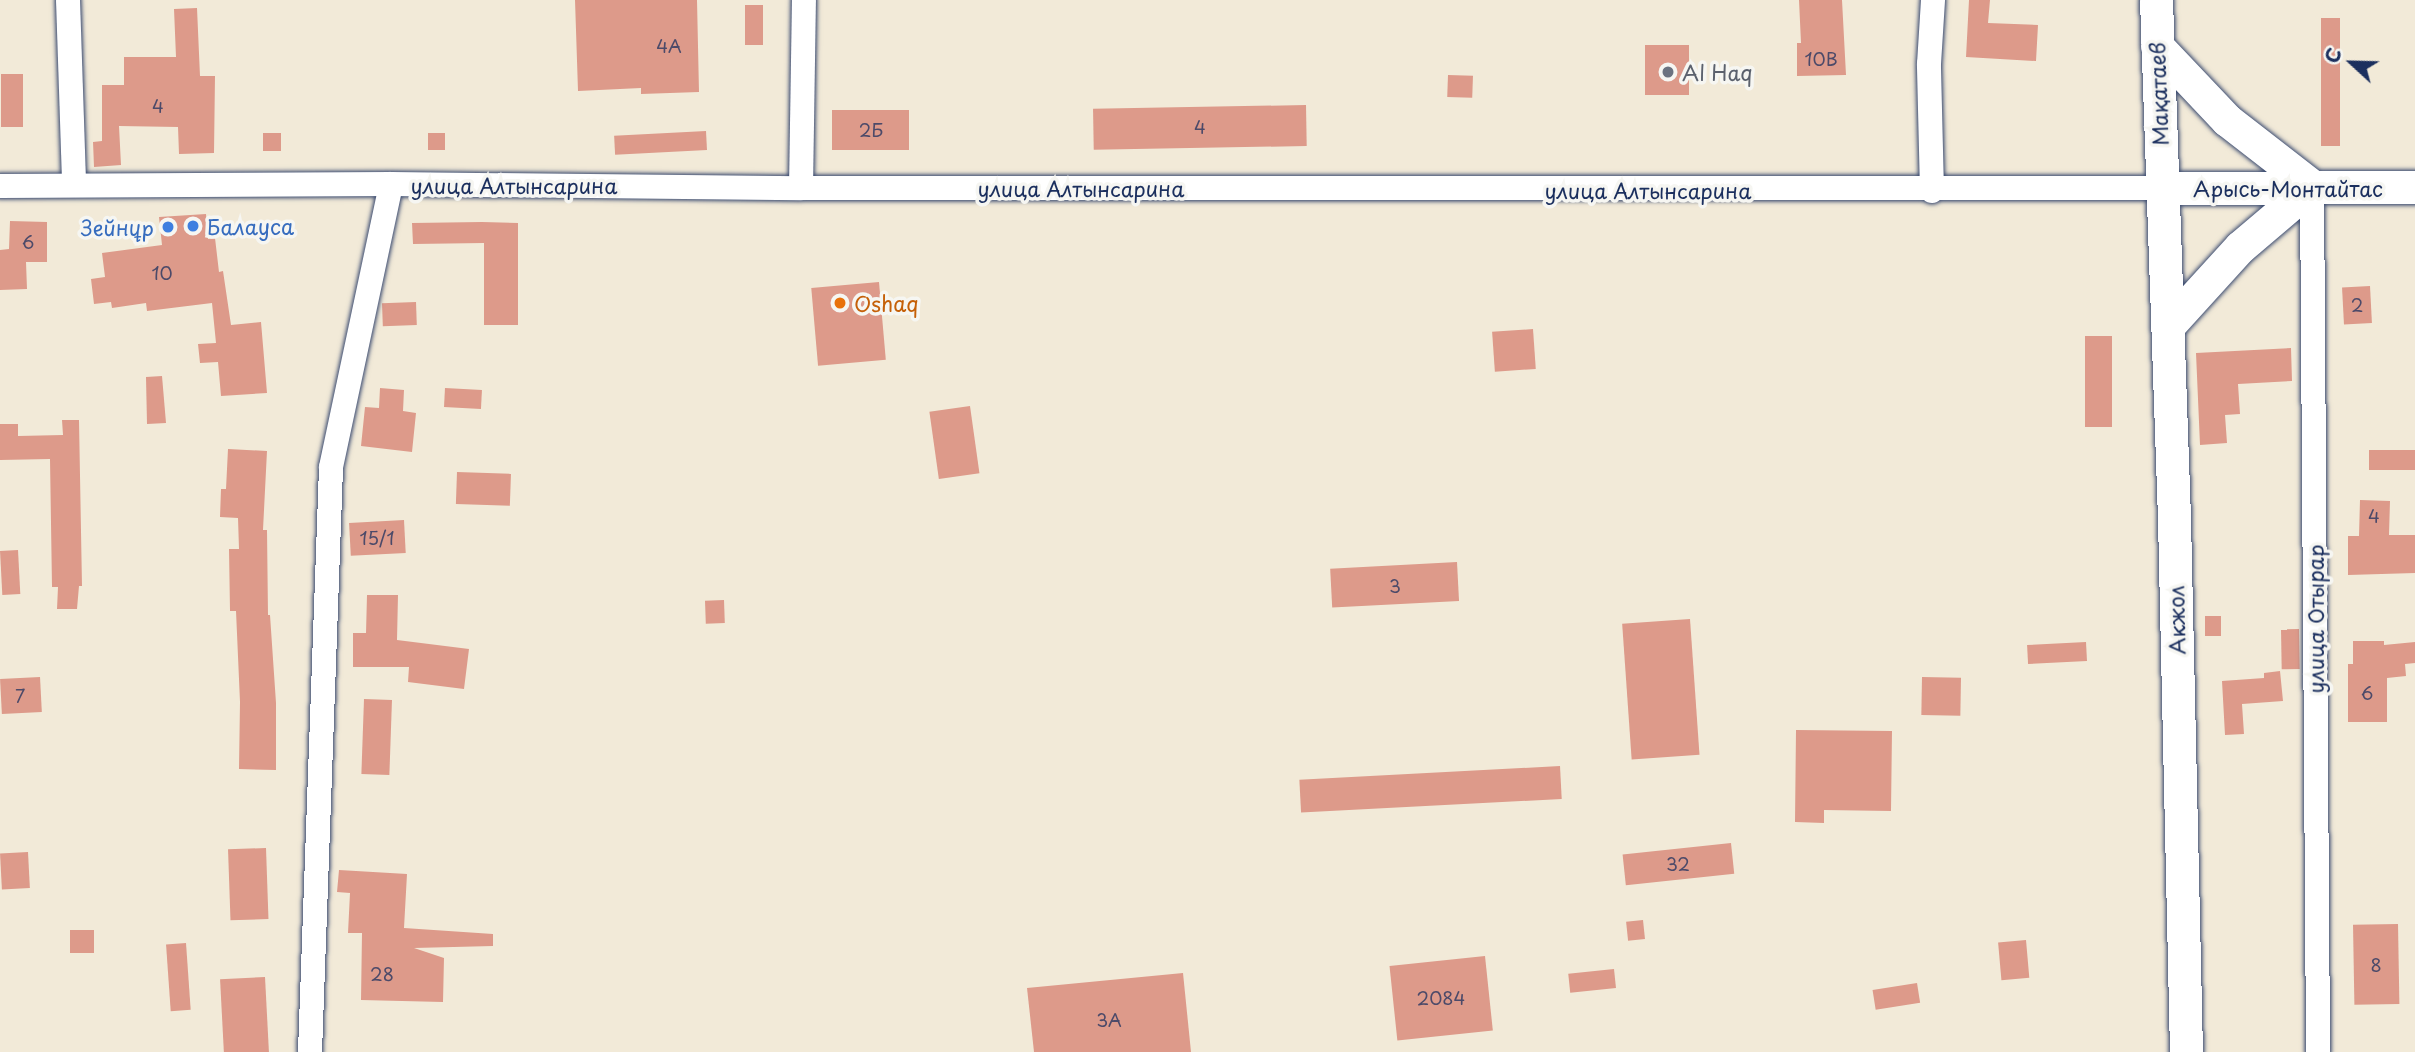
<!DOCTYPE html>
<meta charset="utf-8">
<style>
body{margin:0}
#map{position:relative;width:2415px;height:1052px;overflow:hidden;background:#f2ead8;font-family:"Playpen Sans",sans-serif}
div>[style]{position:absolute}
.building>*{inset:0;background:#dd9a8a;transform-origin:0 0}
.roads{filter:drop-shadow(0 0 2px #3b4b70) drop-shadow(0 0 2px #3b4b70)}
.street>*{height:24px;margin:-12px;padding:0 12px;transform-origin:12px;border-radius:12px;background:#fff}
.secondary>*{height:33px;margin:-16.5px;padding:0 16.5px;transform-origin:16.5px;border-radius:16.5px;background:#fff}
.dots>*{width:19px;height:19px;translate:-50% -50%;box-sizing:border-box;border:4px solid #f6f6f2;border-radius:50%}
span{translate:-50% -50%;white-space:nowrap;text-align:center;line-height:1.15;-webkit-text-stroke:7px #f6f6f2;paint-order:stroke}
.number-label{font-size:18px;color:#4c4a69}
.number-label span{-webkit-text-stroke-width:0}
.worship-label{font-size:21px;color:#5b616d}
.left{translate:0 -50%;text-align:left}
.street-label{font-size:21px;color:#1b2f5e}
.shop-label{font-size:21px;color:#366cbe}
.right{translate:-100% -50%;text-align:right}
.food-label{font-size:21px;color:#c56008}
.north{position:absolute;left:2317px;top:28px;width:70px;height:70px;-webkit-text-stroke:5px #f6f6f2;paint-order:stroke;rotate:292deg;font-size:19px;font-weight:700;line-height:28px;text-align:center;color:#1b2f5e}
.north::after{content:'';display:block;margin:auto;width:24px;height:32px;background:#1b2f5e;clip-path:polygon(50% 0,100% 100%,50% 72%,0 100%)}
</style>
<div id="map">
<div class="building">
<i style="clip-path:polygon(575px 0,697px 0,699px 92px,641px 94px,641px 88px,578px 91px)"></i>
<i style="clip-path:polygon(1799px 0,1842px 0,1846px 75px,1797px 76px,1797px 43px,1801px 43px)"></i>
<i style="clip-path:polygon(1969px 0,1990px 0,1988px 23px,2038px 25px,2036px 61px,1966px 57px)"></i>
<i style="left:745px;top:5px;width:18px;height:40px"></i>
<i style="clip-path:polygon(197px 8px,200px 76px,215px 76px,214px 153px,179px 154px,178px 127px,119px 126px,121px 165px,94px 167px,93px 142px,102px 141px,102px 85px,124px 85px,124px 57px,176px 57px,174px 9px)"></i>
<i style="left:2321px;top:18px;width:19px;height:128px"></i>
<i style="left:1645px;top:45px;width:44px;height:50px"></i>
<i style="left:1px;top:74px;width:22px;height:53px"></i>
<i style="left:1448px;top:75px;width:25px;height:22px;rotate:2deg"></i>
<i style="left:1306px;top:105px;width:41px;height:213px;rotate:89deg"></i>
<i style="left:832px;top:110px;width:77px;height:40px"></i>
<i style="left:706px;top:131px;width:19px;height:92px;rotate:87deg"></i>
<i style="left:263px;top:133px;width:18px;height:18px"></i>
<i style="left:428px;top:133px;width:17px;height:17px"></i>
<i style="clip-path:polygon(206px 214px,208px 239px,215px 238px,219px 272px,223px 271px,231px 325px,261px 322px,267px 393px,221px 396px,218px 362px,200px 363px,198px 344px,216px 343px,212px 303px,147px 311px,146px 303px,112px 308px,111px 302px,94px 304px,91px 279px,105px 277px,102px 253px,162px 245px,159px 217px)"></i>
<i style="clip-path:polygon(10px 221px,47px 222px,47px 262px,26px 262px,27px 289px,0 290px,0 250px,9px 249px)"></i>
<i style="clip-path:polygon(482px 222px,518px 223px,518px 325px,484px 325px,484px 243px,413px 244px,412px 223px)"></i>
<i style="left:879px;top:282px;width:78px;height:68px;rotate:85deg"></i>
<i style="left:2370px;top:286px;width:37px;height:28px;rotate:87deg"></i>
<i style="left:416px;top:302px;width:23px;height:34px;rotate:88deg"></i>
<i style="left:1533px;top:329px;width:40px;height:41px;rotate:86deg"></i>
<i style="left:2085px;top:336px;width:27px;height:91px"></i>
<i style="clip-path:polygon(2291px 348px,2292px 381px,2238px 384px,2240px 414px,2225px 415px,2227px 443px,2200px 445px,2196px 353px)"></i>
<i style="clip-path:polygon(162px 376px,166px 423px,147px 424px,146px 377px)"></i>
<i style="clip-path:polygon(380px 388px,404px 390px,403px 411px,416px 413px,412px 452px,361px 446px,365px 407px,379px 408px)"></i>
<i style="left:445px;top:388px;width:37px;height:19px;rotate:3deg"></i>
<i style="left:970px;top:406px;width:68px;height:41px;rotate:82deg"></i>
<i style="clip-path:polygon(62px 420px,79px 420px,82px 586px,79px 586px,77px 609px,57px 609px,58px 587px,52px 587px,50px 459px,0 460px,0 424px,18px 424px,18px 436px,63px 435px)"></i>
<i style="clip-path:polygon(228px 449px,267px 451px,263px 530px,267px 530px,268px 615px,270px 615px,276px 703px,276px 770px,239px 769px,240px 702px,236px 611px,230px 611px,229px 549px,239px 549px,238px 518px,220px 517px,221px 489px,226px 489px)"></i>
<i style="left:2369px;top:450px;width:46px;height:20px"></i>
<i style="left:457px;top:472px;width:54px;height:32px;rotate:2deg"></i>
<i style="clip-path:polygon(2360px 500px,2390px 501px,2389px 535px,2415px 535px,2415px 573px,2348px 575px,2348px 536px,2359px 536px)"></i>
<i style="left:404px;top:520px;width:33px;height:55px;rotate:87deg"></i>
<i style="left:18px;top:550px;width:44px;height:18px;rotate:87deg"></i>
<i style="left:1457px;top:562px;width:39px;height:127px;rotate:87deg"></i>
<i style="clip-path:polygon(367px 595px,398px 595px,397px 640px,469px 649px,464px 689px,408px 682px,409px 667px,353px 667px,353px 633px,366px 633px)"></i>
<i style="left:724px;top:600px;width:23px;height:19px;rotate:88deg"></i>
<i style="left:2205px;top:616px;width:16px;height:20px"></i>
<i style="left:1690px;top:619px;width:136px;height:68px;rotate:86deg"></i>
<i style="left:2299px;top:629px;width:40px;height:18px;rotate:89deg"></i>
<i style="clip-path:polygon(2353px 641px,2384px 641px,2384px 645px,2415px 642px,2415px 663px,2405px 664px,2406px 676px,2387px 678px,2387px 722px,2348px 722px,2348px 664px,2353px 664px)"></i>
<i style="left:2086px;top:642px;width:19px;height:59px;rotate:87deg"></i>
<i style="clip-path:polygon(2280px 671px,2283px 701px,2242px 704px,2244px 734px,2225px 735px,2222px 681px,2264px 678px,2264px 673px)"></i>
<i style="left:40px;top:677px;width:35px;height:40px;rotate:87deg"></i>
<i style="left:1922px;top:677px;width:39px;height:38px;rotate:1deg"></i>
<i style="left:364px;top:699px;width:28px;height:75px;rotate:2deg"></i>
<i style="clip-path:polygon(1796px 730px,1892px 731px,1891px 811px,1824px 810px,1824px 823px,1795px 822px)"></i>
<i style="left:1560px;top:766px;width:33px;height:261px;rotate:87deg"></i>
<i style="left:1731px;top:843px;width:31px;height:109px;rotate:84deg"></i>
<i style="left:266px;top:848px;width:71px;height:38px;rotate:88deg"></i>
<i style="left:28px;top:852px;width:36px;height:28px;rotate:87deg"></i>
<i style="clip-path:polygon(339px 870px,407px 874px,404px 928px,493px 934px,493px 946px,414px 948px,444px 958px,443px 1002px,361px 1000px,362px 933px,348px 933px,350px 893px,337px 892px)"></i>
<i style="left:1643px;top:920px;width:19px;height:17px;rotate:84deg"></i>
<i style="left:2398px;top:924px;width:80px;height:45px;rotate:89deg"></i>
<i style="left:70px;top:930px;width:24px;height:23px"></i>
<i style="left:2026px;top:940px;width:38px;height:28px;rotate:85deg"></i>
<i style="left:186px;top:943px;width:67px;height:20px;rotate:86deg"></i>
<i style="left:1485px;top:956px;width:75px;height:96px;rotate:84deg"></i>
<i style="left:1614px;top:969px;width:19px;height:46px;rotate:84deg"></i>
<i style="clip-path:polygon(1183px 973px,1191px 1052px,1034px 1052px,1027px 988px)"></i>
<i style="left:265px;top:977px;width:75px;height:45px;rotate:87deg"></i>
<i style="left:1917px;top:983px;width:20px;height:45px;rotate:81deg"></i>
</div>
<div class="roads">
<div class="street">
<i style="left:68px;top:0;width:185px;rotate:88.1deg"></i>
<i style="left:0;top:186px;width:391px;rotate:-0.3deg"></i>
<i style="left:391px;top:184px;width:410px;rotate:0.6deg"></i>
<i style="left:801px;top:188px;width:1360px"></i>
<i style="left:2312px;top:186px;width:866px;rotate:89.6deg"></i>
<i style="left:801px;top:188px;width:188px;rotate:-89.1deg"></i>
<i style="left:1932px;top:191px;width:127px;rotate:-91.4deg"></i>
<i style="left:1929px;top:64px;width:64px;rotate:-86.4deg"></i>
<i style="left:310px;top:1052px;width:585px;rotate:-87.94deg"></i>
<i style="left:331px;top:467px;width:289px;rotate:-78deg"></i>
</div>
<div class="secondary">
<i style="left:2156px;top:0;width:519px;rotate:88.01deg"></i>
<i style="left:2174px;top:519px;width:533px;rotate:88.71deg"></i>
<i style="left:2157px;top:46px;width:102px;rotate:46.6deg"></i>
<i style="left:2227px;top:120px;width:108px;rotate:37.8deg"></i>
<i style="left:2312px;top:186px;width:94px;rotate:139.7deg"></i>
<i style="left:2240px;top:247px;width:107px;rotate:132.3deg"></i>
<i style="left:2161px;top:188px;width:254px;rotate:-0.2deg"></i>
</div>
</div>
<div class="dots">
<i style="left:1668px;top:72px;background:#6b7280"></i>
<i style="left:193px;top:226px;background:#3f7fe0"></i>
<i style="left:168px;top:227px;background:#3f7fe0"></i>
<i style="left:840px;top:303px;background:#e8710a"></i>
</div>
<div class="number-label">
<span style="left:669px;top:46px">4А</span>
<span style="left:1821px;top:59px">10В</span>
<span style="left:158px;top:106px">4</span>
<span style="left:1200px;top:127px">4</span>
<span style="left:871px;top:130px">2Б</span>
<span style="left:28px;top:242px">6</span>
<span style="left:162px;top:273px">10</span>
<span style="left:2357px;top:305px">2</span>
<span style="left:2374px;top:516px">4</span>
<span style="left:377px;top:538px">15/1</span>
<span style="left:1395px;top:586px">3</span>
<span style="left:2367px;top:693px">6</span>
<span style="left:20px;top:696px">7</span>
<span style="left:1678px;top:864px">32</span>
<span style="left:2376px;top:965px">8</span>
<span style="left:382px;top:974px">28</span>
<span style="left:1441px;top:998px">2084</span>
<span style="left:1109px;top:1020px">3А</span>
</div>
<div class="worship-label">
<span class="left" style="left:1682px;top:72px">Al Haq</span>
</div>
<div class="street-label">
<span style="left:2158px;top:94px;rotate:-92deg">Мақатаев</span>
<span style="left:514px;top:185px">улица Алтынсарина</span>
<span style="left:1081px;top:188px">улица Алтынсарина</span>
<span style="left:2288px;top:188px">Арысь-Монтайтас</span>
<span style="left:1648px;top:190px">улица Алтынсарина</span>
<span style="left:2315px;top:619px;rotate:-90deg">улица Отырар</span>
<span style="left:2176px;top:620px;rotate:-91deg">Акжол</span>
</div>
<div class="shop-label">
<span class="left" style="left:207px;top:226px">Балауса</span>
<span class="right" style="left:154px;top:227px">Зейнұр</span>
</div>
<div class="food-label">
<span class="left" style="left:854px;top:303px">Oshaq</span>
</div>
<div class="north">С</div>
</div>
